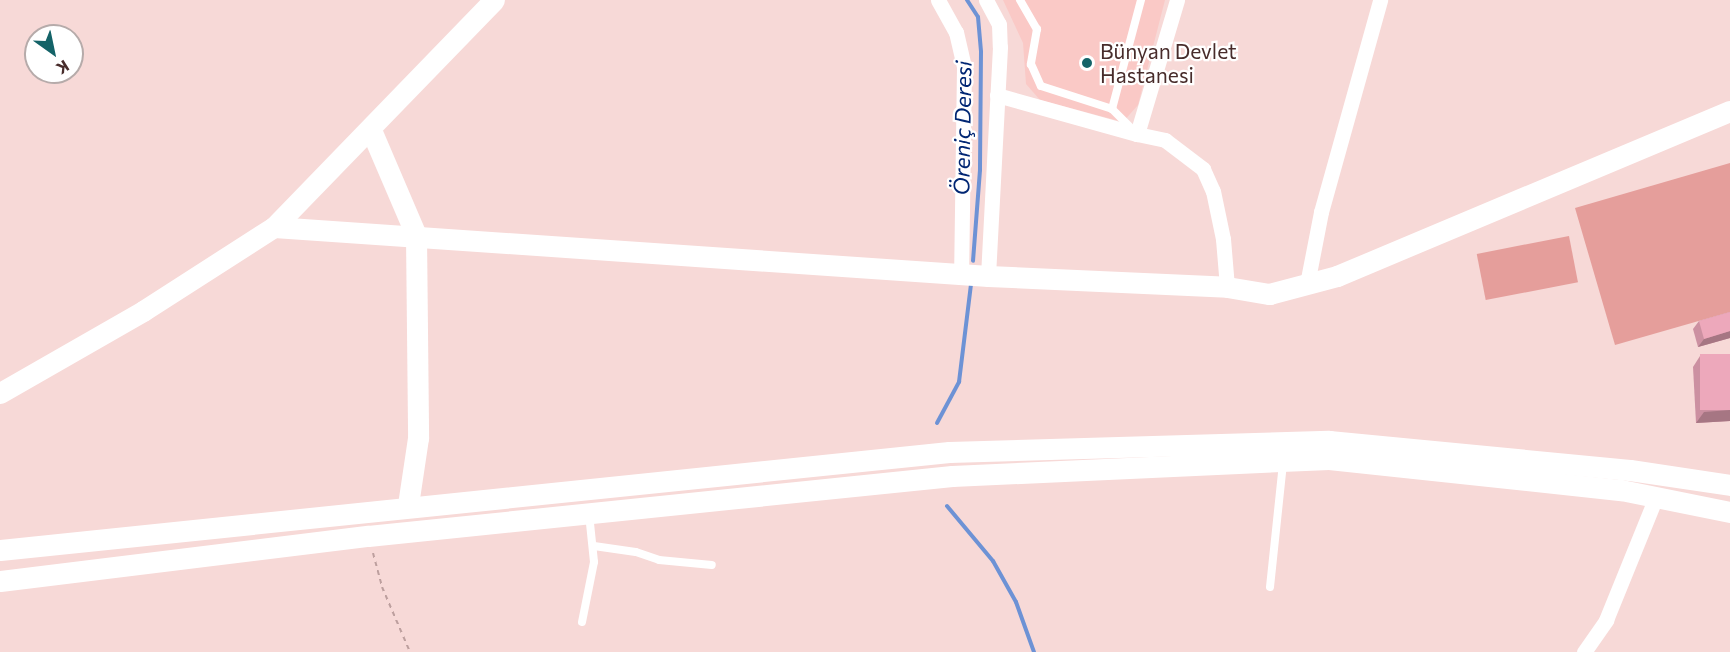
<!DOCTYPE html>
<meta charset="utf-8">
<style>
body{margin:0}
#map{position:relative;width:1730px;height:652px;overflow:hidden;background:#f7d9d7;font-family:Commissioner,sans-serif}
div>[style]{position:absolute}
.built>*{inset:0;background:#fac9c6}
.green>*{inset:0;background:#e59e9b;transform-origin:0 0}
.stream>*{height:4px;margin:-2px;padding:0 2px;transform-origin:2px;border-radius:2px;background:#6d92d5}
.path>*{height:2px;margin-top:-1px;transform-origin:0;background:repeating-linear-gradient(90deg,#bd9f9e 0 4.5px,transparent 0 9px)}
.lane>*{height:8px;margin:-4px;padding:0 4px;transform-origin:4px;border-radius:4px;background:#fff}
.street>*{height:15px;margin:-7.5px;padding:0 7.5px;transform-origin:7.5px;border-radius:7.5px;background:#fff}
.secondary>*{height:21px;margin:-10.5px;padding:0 10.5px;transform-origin:10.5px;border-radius:10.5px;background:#fff}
.wall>*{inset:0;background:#cc90a1}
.shaded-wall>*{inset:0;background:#a67683}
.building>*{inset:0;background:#eda8bb;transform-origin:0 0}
.dots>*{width:16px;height:16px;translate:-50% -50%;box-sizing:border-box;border:3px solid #fff;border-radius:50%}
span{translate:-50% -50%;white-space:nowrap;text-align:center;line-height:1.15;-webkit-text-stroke:4.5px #fff;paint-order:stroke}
.poi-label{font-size:21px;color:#482c2b}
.left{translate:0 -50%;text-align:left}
.water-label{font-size:22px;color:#002673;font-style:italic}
.north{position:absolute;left:24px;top:24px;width:60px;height:60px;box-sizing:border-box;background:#fff;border:2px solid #b6abaa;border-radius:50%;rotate:147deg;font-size:16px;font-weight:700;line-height:24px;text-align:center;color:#482c2b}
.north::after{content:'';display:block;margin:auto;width:21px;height:27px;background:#146368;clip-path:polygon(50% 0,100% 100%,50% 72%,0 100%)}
</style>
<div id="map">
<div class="built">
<i style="clip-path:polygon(1003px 0,1165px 0,1138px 105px,1123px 122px,1040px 100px,1026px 84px,1023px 43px)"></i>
</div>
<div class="green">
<i style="clip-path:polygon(1730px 163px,1730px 312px,1615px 345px,1575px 208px)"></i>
<i style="left:1569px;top:236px;width:47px;height:94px;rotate:79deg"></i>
</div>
<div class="stream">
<i style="left:967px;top:0;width:20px;rotate:57deg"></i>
<i style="left:978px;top:17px;width:35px;rotate:85deg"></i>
<i style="left:981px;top:52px;width:118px;rotate:90.5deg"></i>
<i style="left:980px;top:170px;width:91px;rotate:94.4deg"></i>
<i style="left:937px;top:423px;width:47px;rotate:-61.8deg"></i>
<i style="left:959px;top:382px;width:99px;rotate:-83deg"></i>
<i style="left:947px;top:506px;width:72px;rotate:50.1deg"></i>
<i style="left:993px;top:561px;width:47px;rotate:60.7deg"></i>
<i style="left:1016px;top:602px;width:53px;rotate:70.2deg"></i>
</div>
<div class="path">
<i style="left:373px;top:553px;width:35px;rotate:75deg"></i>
<i style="left:382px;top:587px;width:71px;rotate:66.7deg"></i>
</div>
<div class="lane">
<i style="left:1020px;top:0;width:34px;rotate:60deg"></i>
<i style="left:1037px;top:29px;width:36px;rotate:100deg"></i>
<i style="left:1031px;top:64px;width:24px;rotate:66deg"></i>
<i style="left:1041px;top:86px;width:75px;rotate:17.9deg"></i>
<i style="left:1112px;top:109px;width:31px;rotate:45deg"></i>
<i style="left:1112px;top:109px;width:113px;rotate:-75.1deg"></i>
<i style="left:594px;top:546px;width:42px;rotate:8.1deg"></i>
<i style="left:636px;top:552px;width:24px;rotate:19deg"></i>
<i style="left:659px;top:560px;width:53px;rotate:5.4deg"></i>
<i style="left:1270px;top:587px;width:125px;rotate:-84deg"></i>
<i style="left:582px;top:622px;width:61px;rotate:-78.7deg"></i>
<i style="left:594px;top:562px;width:48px;rotate:-95.9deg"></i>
</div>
<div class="street">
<i style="left:938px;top:0;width:37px;rotate:61deg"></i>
<i style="left:956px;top:32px;width:36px;rotate:77deg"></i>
<i style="left:964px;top:67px;width:207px;rotate:90.8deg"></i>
<i style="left:986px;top:0;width:27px;rotate:62deg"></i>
<i style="left:999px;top:24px;width:23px;rotate:88deg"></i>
<i style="left:1000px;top:47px;width:229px;rotate:93deg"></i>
<i style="left:1177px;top:0;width:140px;rotate:106.6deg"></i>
<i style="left:1137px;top:134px;width:29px;rotate:12deg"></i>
<i style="left:1165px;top:140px;width:48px;rotate:37.3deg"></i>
<i style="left:1203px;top:169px;width:24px;rotate:66deg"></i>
<i style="left:1213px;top:191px;width:49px;rotate:78.2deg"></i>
<i style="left:1223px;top:239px;width:48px;rotate:85.2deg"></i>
<i style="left:997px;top:95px;width:145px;rotate:15.6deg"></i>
<i style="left:1307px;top:284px;width:73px;rotate:-79deg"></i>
<i style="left:1321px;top:212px;width:220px;rotate:-74.4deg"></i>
<i style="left:1584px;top:652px;width:39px;rotate:-55deg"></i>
<i style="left:1606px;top:620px;width:133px;rotate:-67.9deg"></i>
</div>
<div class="secondary">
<i style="left:371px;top:130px;width:114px;rotate:66.8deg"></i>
<i style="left:416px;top:235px;width:203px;rotate:89.4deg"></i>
<i style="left:418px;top:438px;width:68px;rotate:98.5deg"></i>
<i style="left:274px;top:227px;width:716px;rotate:3.93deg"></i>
<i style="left:988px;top:276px;width:239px;rotate:2.6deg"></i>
<i style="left:1227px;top:287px;width:43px;rotate:9.5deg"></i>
<i style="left:1269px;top:294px;width:70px;rotate:-14.8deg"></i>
<i style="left:1337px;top:276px;width:426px;rotate:-22.8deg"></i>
<i style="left:0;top:393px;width:165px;rotate:-29.8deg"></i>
<i style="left:143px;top:311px;width:156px;rotate:-32.7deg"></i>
<i style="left:274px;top:227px;width:316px;rotate:-45.9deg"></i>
<i style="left:0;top:550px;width:954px;rotate:-5.9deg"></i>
<i style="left:949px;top:452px;width:380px;rotate:-1.7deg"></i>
<i style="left:1329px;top:441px;width:302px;rotate:5.5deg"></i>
<i style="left:1630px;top:470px;width:101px;rotate:8.5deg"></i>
<i style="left:0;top:581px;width:371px;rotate:-7deg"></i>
<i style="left:368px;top:536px;width:587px;rotate:-5.87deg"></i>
<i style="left:952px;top:476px;width:377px;rotate:-2.6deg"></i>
<i style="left:1329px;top:459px;width:294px;rotate:6.1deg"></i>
<i style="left:1621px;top:490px;width:111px;rotate:11.4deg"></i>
</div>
<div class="wall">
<i style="clip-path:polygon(1730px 312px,1730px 338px,1698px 347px,1693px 329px,1699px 321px)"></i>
<i style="clip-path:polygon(1730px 354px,1730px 421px,1696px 423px,1693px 367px,1700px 356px)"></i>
</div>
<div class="shaded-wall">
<i style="clip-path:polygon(1730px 331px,1730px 338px,1698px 347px,1704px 339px)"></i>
<i style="clip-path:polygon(1730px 410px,1730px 421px,1696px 423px,1704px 412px)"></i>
</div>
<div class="building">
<i style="clip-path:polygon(1730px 312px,1730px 331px,1704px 339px,1699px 321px)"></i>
<i style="left:1730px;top:354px;width:56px;height:30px;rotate:90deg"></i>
</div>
<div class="dots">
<i style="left:1087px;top:63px;background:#146368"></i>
</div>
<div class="poi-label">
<span class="left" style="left:1100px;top:63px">Bünyan Devlet<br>Hastanesi</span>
</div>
<div class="water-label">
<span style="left:962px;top:128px;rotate:-89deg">Öreniç Deresi</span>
</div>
<div class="north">K</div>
</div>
